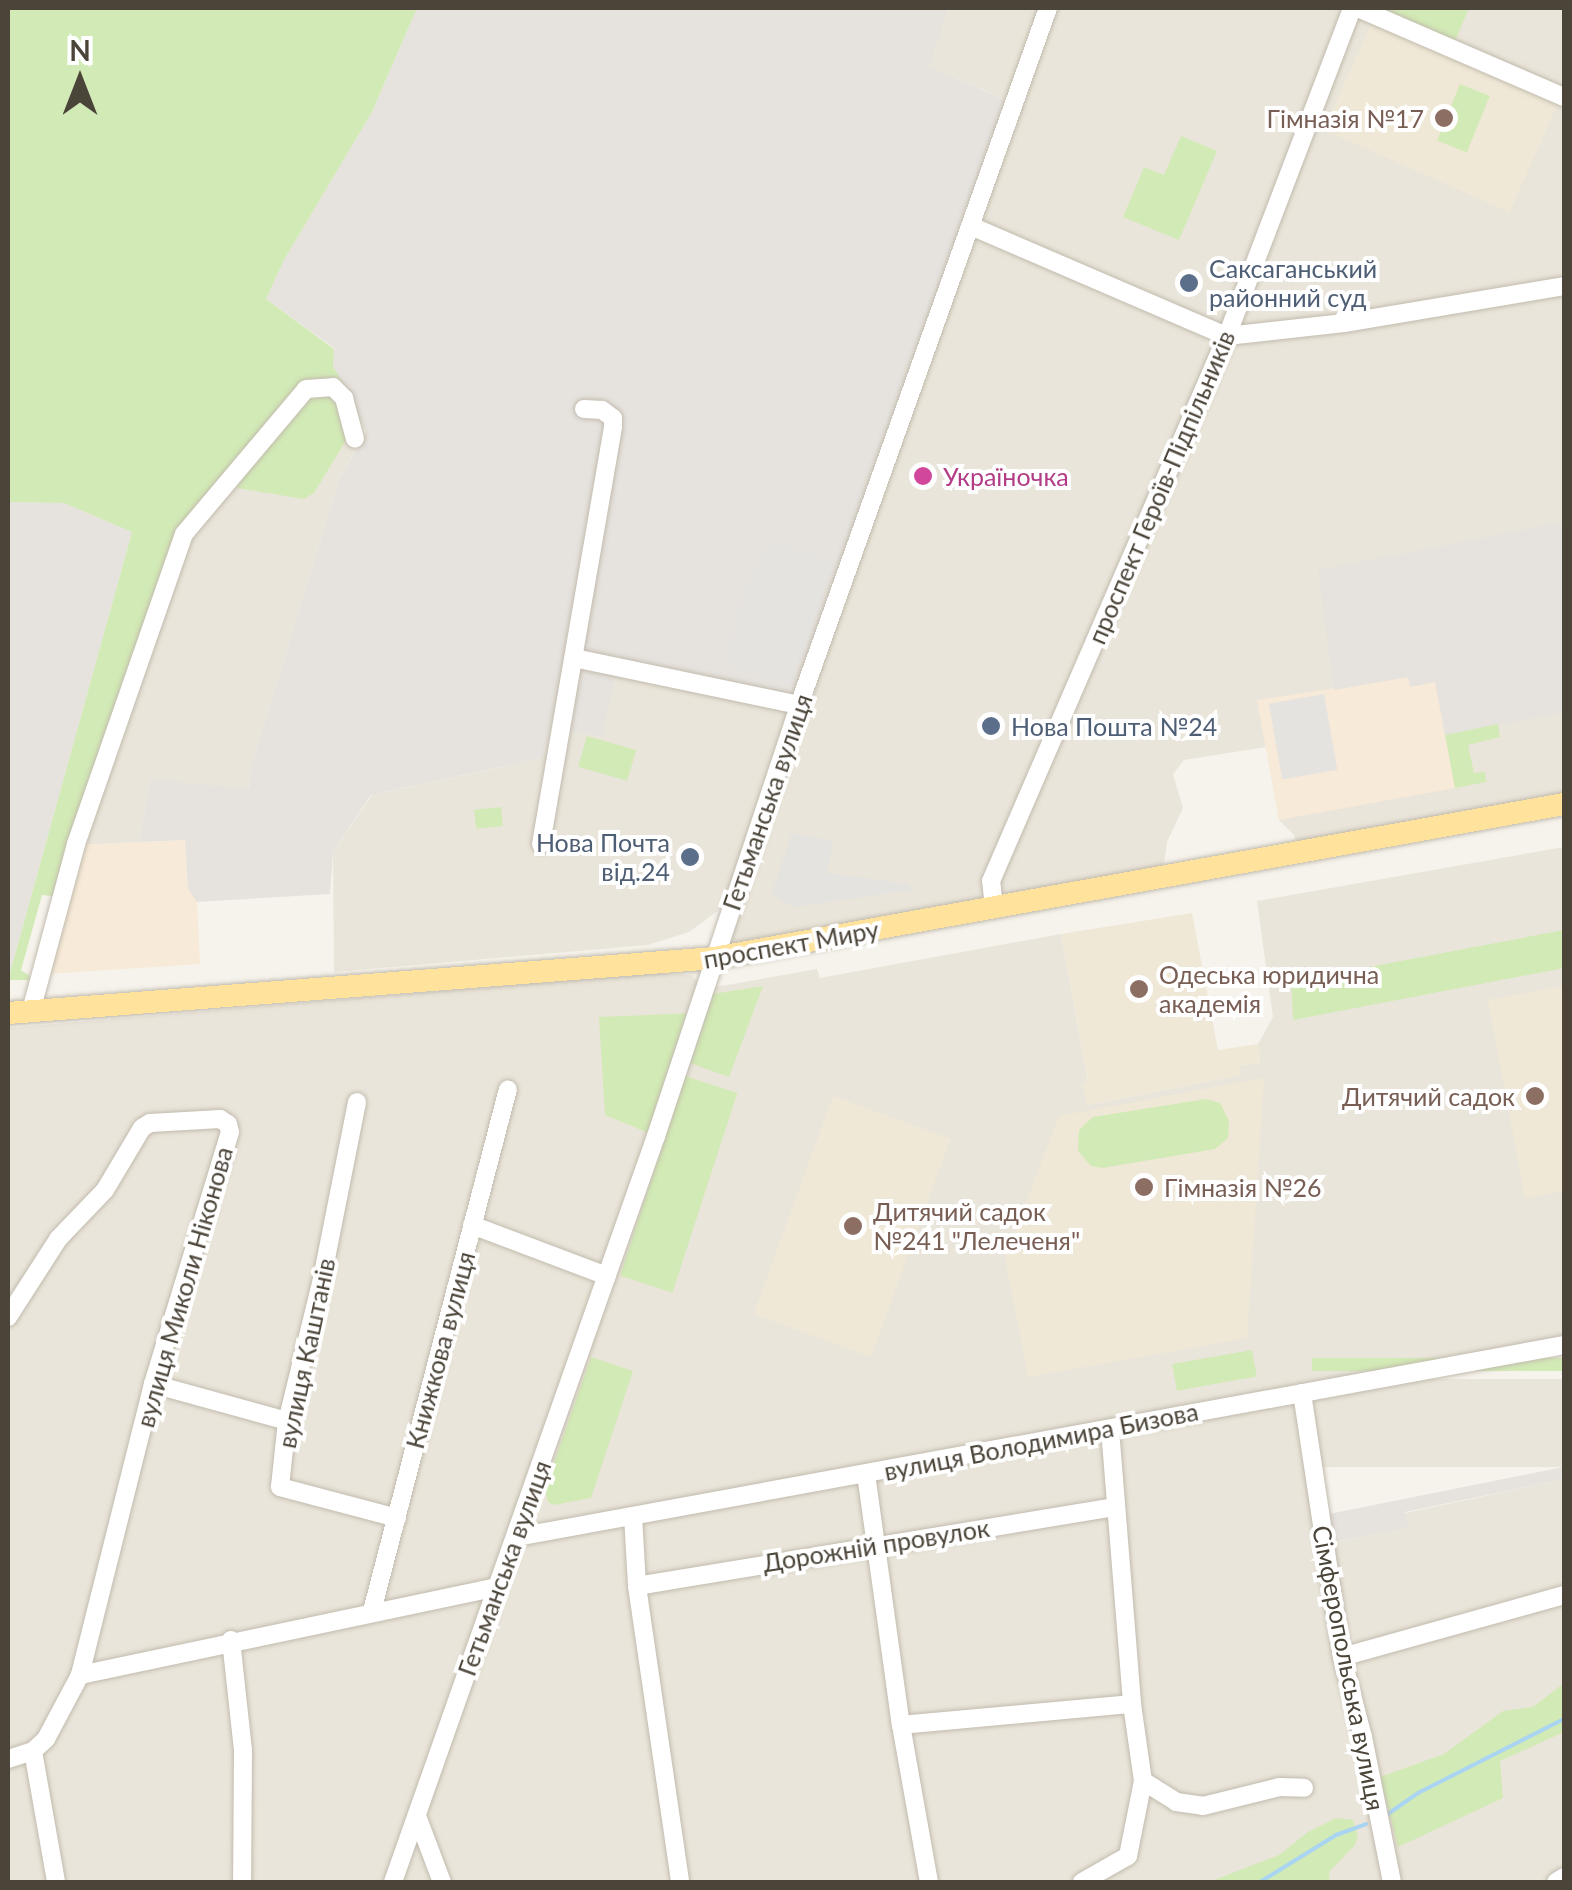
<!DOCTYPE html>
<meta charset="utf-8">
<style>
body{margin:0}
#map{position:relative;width:1572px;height:1890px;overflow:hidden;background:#f6f3ec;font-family:Lato,sans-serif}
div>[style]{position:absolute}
.residential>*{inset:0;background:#eae5da;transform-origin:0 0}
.commercial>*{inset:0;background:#f7ead8}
.industrial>*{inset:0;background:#e6e2dd}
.education>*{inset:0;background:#efe8d6;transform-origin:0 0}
.green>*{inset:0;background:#d2eab5;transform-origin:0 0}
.parking>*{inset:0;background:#e5e3e0;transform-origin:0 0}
.stream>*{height:4px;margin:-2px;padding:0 2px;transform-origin:2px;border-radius:2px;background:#a9d4f2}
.roads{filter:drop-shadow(0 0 2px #c2bbae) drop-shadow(0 0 2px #c2bbae)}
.minor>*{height:18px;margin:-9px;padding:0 9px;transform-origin:9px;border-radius:9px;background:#fff}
.major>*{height:22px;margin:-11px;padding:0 11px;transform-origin:11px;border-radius:11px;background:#ffe39c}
.dots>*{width:28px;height:28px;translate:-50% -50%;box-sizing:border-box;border:5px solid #fff;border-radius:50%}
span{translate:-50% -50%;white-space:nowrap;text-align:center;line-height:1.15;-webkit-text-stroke:8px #fff;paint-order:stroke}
.education-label{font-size:25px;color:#785e54}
.right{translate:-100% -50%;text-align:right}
.left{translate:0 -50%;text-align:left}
.service-label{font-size:25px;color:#4e5e75}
.hotel-label{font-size:25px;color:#b23c85}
.street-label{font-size:25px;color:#4b4439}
.frame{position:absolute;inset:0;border:10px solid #4b4439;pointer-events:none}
.north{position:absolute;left:30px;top:30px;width:100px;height:100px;-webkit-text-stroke:8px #fff;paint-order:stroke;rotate:0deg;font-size:28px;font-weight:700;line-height:40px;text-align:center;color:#4b4439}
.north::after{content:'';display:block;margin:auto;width:35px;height:45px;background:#4b4439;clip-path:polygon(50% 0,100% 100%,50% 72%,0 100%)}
</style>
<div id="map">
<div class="residential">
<i style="clip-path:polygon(948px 8px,1564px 8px,1564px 804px,1299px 853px,1294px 835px,1279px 820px,1266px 747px,1184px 760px,1173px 774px,1183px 808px,1167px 842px,1162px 878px,714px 958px,734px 892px,723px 907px,689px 932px,648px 945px,334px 972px,333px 852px,372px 795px,543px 758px,550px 728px,618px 661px,1013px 103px,928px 66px)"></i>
<i style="clip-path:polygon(348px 437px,356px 449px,339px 480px,251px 767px,249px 790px,150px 779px,139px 842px,81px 845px,189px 538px,265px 440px)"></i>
<i style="clip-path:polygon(1564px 847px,1564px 1345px,1302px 1393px,1325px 1544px,1407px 1528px,1405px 1513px,1564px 1479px,1564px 1882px,8px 1882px,8px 1028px,653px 973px,691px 975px,704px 989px,817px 969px,820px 978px,1061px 934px,1088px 1082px,1083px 1084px,1088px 1105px,1240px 1075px,1238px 1066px,1260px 1062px,1258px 1044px,1273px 1017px,1257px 901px)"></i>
<i style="left:1564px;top:1379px;width:88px;height:257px;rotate:90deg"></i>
</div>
<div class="commercial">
<i style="clip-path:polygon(1408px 677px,1436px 682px,1455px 788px,1279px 820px,1257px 700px)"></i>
<i style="clip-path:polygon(185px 840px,188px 889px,197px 902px,200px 964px,47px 974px,81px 845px)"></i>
</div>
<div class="industrial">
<i style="clip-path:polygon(417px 8px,948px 8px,929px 66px,1014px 104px,802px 696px,619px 661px,602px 736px,550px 728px,543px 758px,371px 795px,333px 852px,330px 894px,197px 902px,188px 889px,185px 840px,139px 842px,150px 779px,249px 789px,251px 767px,339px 480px,366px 432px,333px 366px,334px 348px,266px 299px,284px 260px,372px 112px)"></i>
<i style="clip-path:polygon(8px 502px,64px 503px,132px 532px,8px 980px)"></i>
<i style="clip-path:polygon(1564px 522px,1564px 712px,1445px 735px,1435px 682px,1410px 687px,1408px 677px,1334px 690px,1318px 570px)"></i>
<i style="clip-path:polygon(1564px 1467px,1564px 1479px,1405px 1512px,1408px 1528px,1328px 1543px,1324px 1515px)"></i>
</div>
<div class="education">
<i style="left:1372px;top:22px;width:203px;height:118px;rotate:24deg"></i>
<i style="clip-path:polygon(1192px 913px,1218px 1050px,1258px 1044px,1260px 1062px,1239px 1066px,1240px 1075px,1087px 1105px,1083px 1083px,1088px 1081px,1061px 934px)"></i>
<i style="clip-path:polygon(1564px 986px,1564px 1191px,1525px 1198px,1488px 1000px)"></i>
<i style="clip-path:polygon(1264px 1078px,1247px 1338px,1028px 1377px,1005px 1258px,1059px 1116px)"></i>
<i style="left:833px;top:1096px;width:125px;height:232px;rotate:20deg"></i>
</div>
<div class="green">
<i style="clip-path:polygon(8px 8px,417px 8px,372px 112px,284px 260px,266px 299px,334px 349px,333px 366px,348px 393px,319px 381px,178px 530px,53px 896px,42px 895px,21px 970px,30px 976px,29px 980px,8px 980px,132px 532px,64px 503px,8px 502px)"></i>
<i style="clip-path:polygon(1376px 8px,1469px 8px,1455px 41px)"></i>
<i style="left:1460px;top:84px;width:32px;height:61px;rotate:22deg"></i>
<i style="clip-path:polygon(1181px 136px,1217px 151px,1179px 240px,1123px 217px,1144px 167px,1164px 175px)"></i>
<i style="clip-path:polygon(321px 389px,339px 400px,348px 437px,314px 493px,304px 499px,237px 488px,265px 440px,303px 397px)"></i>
<i style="clip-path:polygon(1498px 724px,1500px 737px,1468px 745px,1474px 773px,1485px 772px,1486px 782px,1455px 788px,1445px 735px)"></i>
<i style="left:587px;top:736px;width:51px;height:32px;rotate:16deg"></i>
<i style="left:501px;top:807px;width:19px;height:27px;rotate:84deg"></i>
<i style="clip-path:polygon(1564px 930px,1564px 968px,1293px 1020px,1291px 973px,1313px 969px,1322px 976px)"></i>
<i style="clip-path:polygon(763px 986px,729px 1077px,690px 1063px,713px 994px)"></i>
<i style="clip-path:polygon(696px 1013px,656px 1136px,605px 1115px,599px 1017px)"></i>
<i style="left:685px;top:1076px;width:55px;height:210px;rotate:18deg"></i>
<i style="clip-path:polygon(1206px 1099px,1220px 1103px,1229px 1121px,1228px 1138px,1215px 1149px,1102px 1168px,1091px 1166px,1078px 1151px,1079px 1130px,1093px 1117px)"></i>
<i style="left:1252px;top:1350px;width:27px;height:81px;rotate:80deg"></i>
<i style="clip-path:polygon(591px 1357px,633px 1371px,591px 1498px,554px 1505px,548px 1502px,545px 1488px)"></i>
<i style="left:1564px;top:1358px;width:13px;height:252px;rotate:90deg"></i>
<i style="clip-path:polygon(1564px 1683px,1564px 1732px,1500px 1761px,1503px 1798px,1398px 1847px,1380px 1777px,1444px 1754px,1503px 1711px,1533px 1707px)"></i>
<i style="clip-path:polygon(1336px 1818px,1353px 1820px,1358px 1835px,1355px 1845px,1329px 1872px,1330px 1882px,1209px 1882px,1279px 1855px,1308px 1832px)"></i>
</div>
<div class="parking">
<i style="clip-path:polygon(770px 542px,832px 564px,791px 685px,728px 663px,742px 602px)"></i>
<i style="left:1324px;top:694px;width:77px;height:56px;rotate:80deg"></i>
<i style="clip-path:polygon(792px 833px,833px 841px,827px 873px,909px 884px,911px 890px,795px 907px,786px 904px,772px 893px)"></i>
</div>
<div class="stream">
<i style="left:1385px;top:1816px;width:40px;rotate:-34.9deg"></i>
<i style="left:1418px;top:1793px;width:164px;rotate:-26.9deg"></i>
<i style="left:1260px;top:1882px;width:89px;rotate:-31.7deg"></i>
<i style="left:1336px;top:1835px;width:32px;rotate:-20deg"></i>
</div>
<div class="roads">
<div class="minor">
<i style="left:1358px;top:8px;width:224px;rotate:23.4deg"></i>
<i style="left:971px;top:226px;width:279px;rotate:23.3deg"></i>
<i style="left:1227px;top:336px;width:118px;rotate:-6.3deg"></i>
<i style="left:1344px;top:323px;width:223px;rotate:-9.5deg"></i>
<i style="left:574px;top:658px;width:230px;rotate:11.8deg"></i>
<i style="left:541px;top:844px;width:424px;rotate:-80.2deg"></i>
<i style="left:613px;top:426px;width:8px;rotate:-90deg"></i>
<i style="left:613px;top:418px;width:14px;rotate:-144deg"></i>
<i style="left:602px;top:410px;width:18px;rotate:-177deg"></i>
<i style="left:994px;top:908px;width:27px;rotate:-96deg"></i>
<i style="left:991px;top:881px;width:594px;rotate:-66.59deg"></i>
<i style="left:1227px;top:336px;width:351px;rotate:-69.1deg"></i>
<i style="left:31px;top:1011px;width:173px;rotate:-74.9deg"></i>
<i style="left:76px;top:844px;width:328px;rotate:-70.8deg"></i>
<i style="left:184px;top:534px;width:189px;rotate:-49.9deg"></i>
<i style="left:306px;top:389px;width:27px;rotate:-4deg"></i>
<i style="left:333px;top:387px;width:16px;rotate:45deg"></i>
<i style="left:344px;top:398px;width:42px;rotate:75deg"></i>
<i style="left:357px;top:1102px;width:180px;rotate:101.2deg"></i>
<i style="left:322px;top:1279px;width:146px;rotate:103.8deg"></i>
<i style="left:287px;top:1421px;width:66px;rotate:96.1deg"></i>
<i style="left:280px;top:1487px;width:121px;rotate:14.8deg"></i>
<i style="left:472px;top:1225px;width:144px;rotate:20.7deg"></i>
<i style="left:8px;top:1317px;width:94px;rotate:-57.2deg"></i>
<i style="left:59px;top:1238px;width:66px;rotate:-46.2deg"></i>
<i style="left:105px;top:1190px;width:72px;rotate:-59.2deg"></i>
<i style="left:142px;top:1128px;width:9px;rotate:-32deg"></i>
<i style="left:150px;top:1123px;width:70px;rotate:-3.3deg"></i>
<i style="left:220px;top:1119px;width:9px;rotate:32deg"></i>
<i style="left:228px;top:1124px;width:8px;rotate:76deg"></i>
<i style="left:230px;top:1132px;width:264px;rotate:107deg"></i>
<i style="left:153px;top:1384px;width:300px;rotate:104.1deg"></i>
<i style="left:80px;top:1675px;width:72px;rotate:118deg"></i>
<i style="left:46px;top:1739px;width:18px;rotate:137deg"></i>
<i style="left:33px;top:1751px;width:26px;rotate:162deg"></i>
<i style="left:153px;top:1384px;width:139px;rotate:15.4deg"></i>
<i style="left:1302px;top:1393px;width:267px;rotate:81.4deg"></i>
<i style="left:1342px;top:1657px;width:83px;rotate:75.3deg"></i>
<i style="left:1363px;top:1737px;width:148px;rotate:78.7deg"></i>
<i style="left:1110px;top:1429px;width:276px;rotate:85.4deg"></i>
<i style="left:1132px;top:1704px;width:78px;rotate:81.9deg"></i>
<i style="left:866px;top:1474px;width:253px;rotate:82.1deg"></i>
<i style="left:901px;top:1725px;width:159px;rotate:79.9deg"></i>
<i style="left:633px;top:1516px;width:70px;rotate:86.7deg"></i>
<i style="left:637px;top:1586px;width:299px;rotate:81.7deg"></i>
<i style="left:517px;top:1537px;width:1064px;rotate:-10.39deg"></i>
<i style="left:637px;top:1586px;width:485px;rotate:-9.4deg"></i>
<i style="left:372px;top:1611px;width:539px;rotate:-75.4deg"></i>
<i style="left:231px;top:1640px;width:112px;rotate:83.8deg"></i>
<i style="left:243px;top:1751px;width:131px;rotate:90.4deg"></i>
<i style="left:1342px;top:1657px;width:230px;rotate:-15.6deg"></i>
<i style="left:80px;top:1675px;width:423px;rotate:-11.9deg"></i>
<i style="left:901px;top:1725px;width:232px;rotate:-5.2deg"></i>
<i style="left:33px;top:1751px;width:133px;rotate:80deg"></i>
<i style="left:417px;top:1816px;width:71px;rotate:69.3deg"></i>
<i style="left:393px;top:1882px;width:791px;rotate:-70.58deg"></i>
<i style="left:656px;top:1136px;width:454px;rotate:-71.6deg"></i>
<i style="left:799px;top:705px;width:740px;rotate:-70.34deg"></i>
<i style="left:1082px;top:1882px;width:53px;rotate:-29.5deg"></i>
<i style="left:1128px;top:1856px;width:76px;rotate:-78.7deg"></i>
<i style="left:1143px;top:1781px;width:39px;rotate:32deg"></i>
<i style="left:1176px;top:1802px;width:27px;rotate:8deg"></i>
<i style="left:1203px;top:1806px;width:79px;rotate:-13.9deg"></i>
<i style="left:1280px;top:1787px;width:24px;rotate:2deg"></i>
<i style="left:1556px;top:1882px;width:9px;rotate:-32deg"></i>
</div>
<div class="major">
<i style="left:8px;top:1013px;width:708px;rotate:-4.45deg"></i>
<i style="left:714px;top:958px;width:864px;rotate:-10.27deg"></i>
</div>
</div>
<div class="dots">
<i style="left:1444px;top:118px;background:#8d6e63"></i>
<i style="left:1189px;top:283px;background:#5c6f8a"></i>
<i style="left:923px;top:476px;background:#d1479c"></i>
<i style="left:991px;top:726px;background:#5c6f8a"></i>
<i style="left:690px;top:857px;background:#5c6f8a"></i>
<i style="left:1139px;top:989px;background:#8d6e63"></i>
<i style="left:1535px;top:1096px;background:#8d6e63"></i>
<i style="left:1144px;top:1187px;background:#8d6e63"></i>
<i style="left:853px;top:1226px;background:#8d6e63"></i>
</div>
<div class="education-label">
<span class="right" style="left:1424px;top:118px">Гімназія №17</span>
<span class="left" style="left:1159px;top:989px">Одеська юридична<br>академія</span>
<span class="right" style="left:1515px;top:1096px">Дитячий садок</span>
<span class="left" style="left:1164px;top:1187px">Гімназія №26</span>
<span class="left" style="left:873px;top:1226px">Дитячий садок<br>№241 "Лелеченя"</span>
</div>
<div class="service-label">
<span class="left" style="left:1209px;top:283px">Саксаганський<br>районний суд</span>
<span class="left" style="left:1011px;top:726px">Нова Пошта №24</span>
<span class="right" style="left:670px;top:857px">Нова Почта<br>від.24</span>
</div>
<div class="hotel-label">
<span class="left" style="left:943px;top:476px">Україночка</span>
</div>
<div class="street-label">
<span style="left:1161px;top:487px;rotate:-67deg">проспект Героїв-Підпільників</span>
<span style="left:767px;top:802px;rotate:-71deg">Гетьманська вулиця</span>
<span style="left:791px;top:944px;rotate:-10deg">проспект Миру</span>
<span style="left:184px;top:1287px;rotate:-74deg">вулиця Миколи Ніконова</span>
<span style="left:440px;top:1350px;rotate:-75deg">Книжкова вулиця</span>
<span style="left:306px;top:1353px;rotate:-78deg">вулиця Каштанів</span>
<span style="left:1041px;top:1441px;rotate:-11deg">вулиця Володимира Бизова</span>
<span style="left:876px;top:1545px;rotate:-9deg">Дорожній провулок</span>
<span style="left:504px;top:1568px;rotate:-70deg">Гетьманська вулиця</span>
<span style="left:1349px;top:1668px;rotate:79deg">Сімферопольська вулиця</span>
</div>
<div class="frame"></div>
<div class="north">N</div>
</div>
